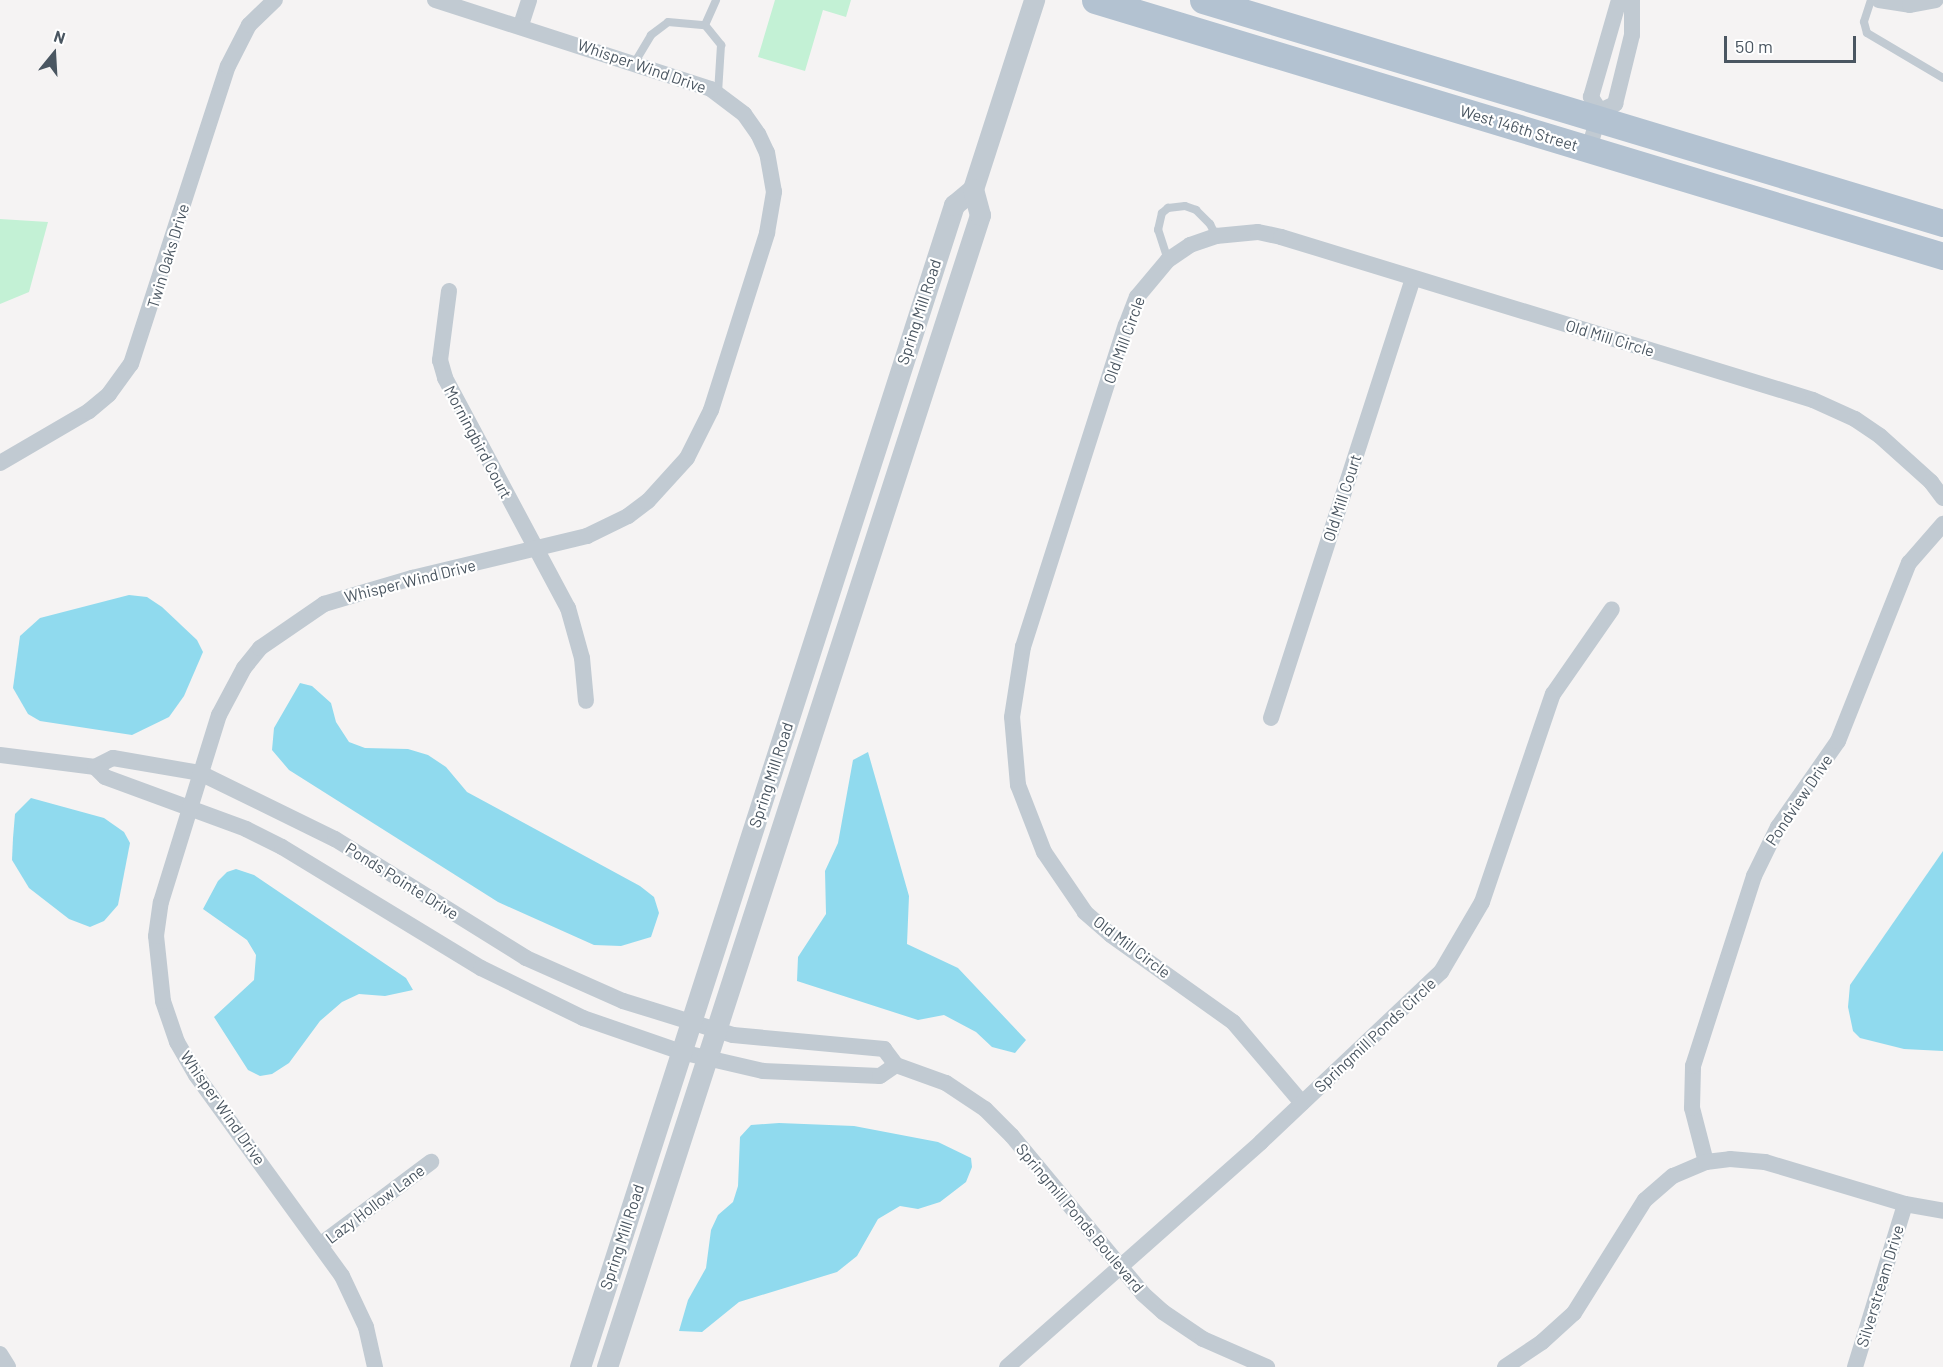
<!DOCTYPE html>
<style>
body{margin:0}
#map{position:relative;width:1943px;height:1367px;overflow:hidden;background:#f5f3f3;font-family:Barlow,sans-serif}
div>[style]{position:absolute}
.green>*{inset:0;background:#c3f1d5}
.water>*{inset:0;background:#90daee}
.service>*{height:8px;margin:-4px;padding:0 4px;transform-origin:4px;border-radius:4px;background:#c1cad2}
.minor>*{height:16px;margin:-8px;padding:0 8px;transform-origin:8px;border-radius:8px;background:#c1cad2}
.tertiary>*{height:21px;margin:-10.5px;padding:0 10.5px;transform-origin:10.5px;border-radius:10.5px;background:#c1cad2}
.primary>*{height:27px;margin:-13.5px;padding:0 13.5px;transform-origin:13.5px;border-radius:13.5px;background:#b3c2d1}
span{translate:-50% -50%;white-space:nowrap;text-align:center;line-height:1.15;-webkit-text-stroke:4.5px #fff;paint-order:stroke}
.street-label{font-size:16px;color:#4a5661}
.north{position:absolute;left:24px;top:24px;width:60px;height:60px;-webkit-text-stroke:4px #fff;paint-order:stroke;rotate:18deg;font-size:16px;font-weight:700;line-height:24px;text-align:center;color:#4a5661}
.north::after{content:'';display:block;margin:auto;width:21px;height:27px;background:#4a5661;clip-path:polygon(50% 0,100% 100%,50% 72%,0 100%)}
.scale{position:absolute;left:1724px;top:36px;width:132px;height:27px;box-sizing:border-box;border:3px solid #4a5661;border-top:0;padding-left:8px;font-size:18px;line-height:21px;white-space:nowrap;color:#4a5661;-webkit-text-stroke:4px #fff;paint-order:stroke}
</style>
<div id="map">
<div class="green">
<i style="clip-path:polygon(775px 0,851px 0,846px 17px,823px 10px,805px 71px,758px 57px)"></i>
<i style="clip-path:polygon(0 219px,48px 222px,29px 292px,0 304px)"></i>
</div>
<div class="water">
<i style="clip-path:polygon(129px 595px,147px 597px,162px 607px,197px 640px,203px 652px,184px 696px,169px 717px,132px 735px,40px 721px,28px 714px,13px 688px,20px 636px,40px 618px)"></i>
<i style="clip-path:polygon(300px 683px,312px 686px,331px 703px,336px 722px,349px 742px,365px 748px,408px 749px,428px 755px,446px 767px,467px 792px,640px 886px,654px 897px,659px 913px,651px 937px,621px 946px,594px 945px,498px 902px,289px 770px,272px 750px,274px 728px)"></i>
<i style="clip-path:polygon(868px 752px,909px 896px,907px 944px,958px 968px,1026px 1040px,1015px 1053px,992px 1047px,976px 1032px,944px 1015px,918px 1020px,797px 981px,798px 957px,826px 914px,825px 871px,838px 843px,853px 760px)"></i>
<i style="clip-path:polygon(31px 798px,104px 818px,124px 832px,130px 843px,118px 905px,104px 921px,90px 927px,69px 919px,29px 888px,12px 860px,13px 838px,15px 814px)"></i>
<i style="clip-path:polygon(1943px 851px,1943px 1051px,1904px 1049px,1860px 1038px,1853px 1031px,1848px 1007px,1850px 985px)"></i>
<i style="clip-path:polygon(236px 869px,254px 875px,406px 978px,413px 990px,385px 996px,359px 994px,342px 1002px,320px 1021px,289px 1063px,272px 1074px,260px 1076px,248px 1070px,214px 1017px,254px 980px,256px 955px,247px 940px,203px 909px,218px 881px,227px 872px)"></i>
<i style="clip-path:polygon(779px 1123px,854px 1126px,938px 1142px,971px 1158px,972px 1167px,966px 1182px,940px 1202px,918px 1209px,900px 1206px,878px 1219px,857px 1256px,837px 1272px,739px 1302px,702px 1332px,679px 1331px,688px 1300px,706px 1268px,711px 1230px,718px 1215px,733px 1202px,738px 1186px,740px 1137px,751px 1125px)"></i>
</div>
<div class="service">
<i style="left:1871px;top:0;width:23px;rotate:108deg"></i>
<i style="left:1864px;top:22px;width:11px;rotate:75deg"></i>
<i style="left:1867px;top:33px;width:88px;rotate:30.6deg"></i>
<i style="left:705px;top:25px;width:27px;rotate:-66deg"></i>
<i style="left:635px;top:62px;width:31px;rotate:-59deg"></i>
<i style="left:651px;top:35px;width:21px;rotate:-37deg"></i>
<i style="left:668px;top:22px;width:37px;rotate:5deg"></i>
<i style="left:705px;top:25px;width:26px;rotate:51deg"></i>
<i style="left:721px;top:45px;width:48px;rotate:93.6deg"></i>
<i style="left:1168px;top:260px;width:32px;rotate:-108deg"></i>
<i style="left:1158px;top:230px;width:17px;rotate:-77deg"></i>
<i style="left:1162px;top:213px;width:8px;rotate:-40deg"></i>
<i style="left:1168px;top:208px;width:17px;rotate:-7deg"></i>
<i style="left:1185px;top:206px;width:12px;rotate:20deg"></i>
<i style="left:1196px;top:210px;width:20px;rotate:45deg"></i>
<i style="left:1210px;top:224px;width:13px;rotate:63deg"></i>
</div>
<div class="minor">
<i style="left:1879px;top:0;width:31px;rotate:9deg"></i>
<i style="left:1910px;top:5px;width:26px;rotate:-11deg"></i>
<i style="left:521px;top:25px;width:26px;rotate:-72deg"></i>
<i style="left:1600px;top:111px;width:17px;rotate:-123deg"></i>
<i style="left:1591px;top:97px;width:101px;rotate:-73.9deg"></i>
<i style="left:1589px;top:149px;width:40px;rotate:-74deg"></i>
<i style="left:1600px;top:111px;width:17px;rotate:-25deg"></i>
<i style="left:1615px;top:104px;width:71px;rotate:-76.2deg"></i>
<i style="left:1632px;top:35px;width:35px;rotate:-90deg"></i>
<i style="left:449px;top:291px;width:70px;rotate:97.4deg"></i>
<i style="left:440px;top:360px;width:19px;rotate:74deg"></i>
<i style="left:445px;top:378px;width:261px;rotate:61.9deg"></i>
<i style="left:568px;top:608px;width:52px;rotate:74.4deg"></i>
<i style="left:582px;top:658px;width:43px;rotate:84.7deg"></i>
<i style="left:0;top:463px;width:103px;rotate:-30.3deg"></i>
<i style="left:89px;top:411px;width:26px;rotate:-40deg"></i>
<i style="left:109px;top:394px;width:37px;rotate:-54deg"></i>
<i style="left:131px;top:364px;width:313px;rotate:-72deg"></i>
<i style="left:228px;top:66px;width:46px;rotate:-62.9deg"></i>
<i style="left:249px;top:25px;width:36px;rotate:-44deg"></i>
<i style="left:1271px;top:718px;width:462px;rotate:-72.1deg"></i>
<i style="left:0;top:755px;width:96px;rotate:7.2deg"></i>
<i style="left:95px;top:767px;width:20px;rotate:-27deg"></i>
<i style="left:113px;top:758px;width:88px;rotate:9.8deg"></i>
<i style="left:200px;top:773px;width:150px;rotate:26.1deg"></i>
<i style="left:335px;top:839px;width:225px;rotate:31.9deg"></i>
<i style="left:526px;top:958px;width:106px;rotate:23.9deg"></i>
<i style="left:623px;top:1001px;width:115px;rotate:17.2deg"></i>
<i style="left:733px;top:1035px;width:152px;rotate:5.3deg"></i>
<i style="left:884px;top:1049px;width:20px;rotate:53deg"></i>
<i style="left:896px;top:1065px;width:53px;rotate:19.8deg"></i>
<i style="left:946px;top:1083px;width:47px;rotate:33.7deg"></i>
<i style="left:985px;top:1109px;width:38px;rotate:45deg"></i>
<i style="left:1012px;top:1136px;width:205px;rotate:50.3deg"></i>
<i style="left:1143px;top:1294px;width:27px;rotate:42deg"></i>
<i style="left:1163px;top:1312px;width:48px;rotate:34deg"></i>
<i style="left:1203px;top:1339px;width:70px;rotate:23.6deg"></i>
<i style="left:95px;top:767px;width:14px;rotate:45deg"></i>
<i style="left:105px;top:777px;width:150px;rotate:20.2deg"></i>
<i style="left:246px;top:829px;width:40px;rotate:26.6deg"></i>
<i style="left:282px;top:847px;width:233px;rotate:31.3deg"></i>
<i style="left:481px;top:968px;width:114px;rotate:26.1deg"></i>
<i style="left:583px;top:1018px;width:104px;rotate:19.1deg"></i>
<i style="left:681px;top:1052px;width:84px;rotate:13deg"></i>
<i style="left:763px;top:1071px;width:117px;rotate:2.4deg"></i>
<i style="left:880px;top:1076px;width:19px;rotate:-35deg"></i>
<i style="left:1302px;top:1103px;width:106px;rotate:-130.4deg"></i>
<i style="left:1233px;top:1022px;width:150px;rotate:-144.5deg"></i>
<i style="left:1111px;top:935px;width:35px;rotate:-139deg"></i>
<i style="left:1085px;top:912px;width:73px;rotate:-124.3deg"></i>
<i style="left:1044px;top:852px;width:72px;rotate:-111.2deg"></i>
<i style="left:1018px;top:785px;width:68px;rotate:-95deg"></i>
<i style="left:1012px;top:717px;width:71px;rotate:-81.1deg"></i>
<i style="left:1023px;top:647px;width:338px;rotate:-72.3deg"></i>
<i style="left:1126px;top:325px;width:30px;rotate:-69deg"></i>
<i style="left:1137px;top:297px;width:48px;rotate:-50deg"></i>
<i style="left:1168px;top:260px;width:27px;rotate:-34deg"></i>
<i style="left:1190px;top:245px;width:28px;rotate:-19deg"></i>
<i style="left:1216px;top:236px;width:42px;rotate:-5.4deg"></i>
<i style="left:1258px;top:232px;width:24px;rotate:12deg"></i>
<i style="left:1281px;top:237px;width:556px;rotate:17.03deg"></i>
<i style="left:1813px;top:400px;width:46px;rotate:24.3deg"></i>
<i style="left:1855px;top:419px;width:30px;rotate:34deg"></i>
<i style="left:1880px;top:436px;width:69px;rotate:42deg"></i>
<i style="left:1931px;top:482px;width:20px;rotate:53deg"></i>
<i style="left:1706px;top:1162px;width:56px;rotate:-104.5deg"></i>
<i style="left:1692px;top:1108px;width:42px;rotate:-88.6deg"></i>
<i style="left:1693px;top:1066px;width:200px;rotate:-72.2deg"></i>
<i style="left:1754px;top:876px;width:55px;rotate:-63.9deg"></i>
<i style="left:1778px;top:827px;width:105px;rotate:-55.1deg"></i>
<i style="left:1838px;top:741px;width:192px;rotate:-68.3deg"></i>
<i style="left:1909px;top:563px;width:52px;rotate:-48.9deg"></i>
<i style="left:320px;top:1245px;width:139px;rotate:-36.8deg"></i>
<i style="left:0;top:1354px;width:15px;rotate:58deg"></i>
<i style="left:375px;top:1367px;width:41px;rotate:-102.7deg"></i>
<i style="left:366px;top:1327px;width:56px;rotate:-115.2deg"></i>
<i style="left:342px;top:1276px;width:248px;rotate:-126deg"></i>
<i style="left:196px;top:1075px;width:38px;rotate:-120deg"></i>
<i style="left:177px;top:1042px;width:43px;rotate:-108.9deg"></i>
<i style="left:163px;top:1001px;width:65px;rotate:-96.1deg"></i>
<i style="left:156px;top:936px;width:34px;rotate:-82deg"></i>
<i style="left:161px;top:902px;width:196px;rotate:-72.8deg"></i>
<i style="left:219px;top:715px;width:53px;rotate:-62deg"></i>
<i style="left:244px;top:668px;width:26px;rotate:-51deg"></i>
<i style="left:260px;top:648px;width:78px;rotate:-34.5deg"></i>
<i style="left:324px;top:604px;width:92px;rotate:-16.5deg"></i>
<i style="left:412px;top:578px;width:180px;rotate:-13.5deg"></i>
<i style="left:587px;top:536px;width:46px;rotate:-26deg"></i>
<i style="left:628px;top:516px;width:25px;rotate:-37deg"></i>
<i style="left:648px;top:501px;width:58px;rotate:-47.8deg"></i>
<i style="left:687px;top:458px;width:54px;rotate:-63.4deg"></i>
<i style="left:711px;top:410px;width:186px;rotate:-72.4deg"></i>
<i style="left:767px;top:233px;width:42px;rotate:-80.3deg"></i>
<i style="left:774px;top:192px;width:40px;rotate:-100deg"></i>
<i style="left:767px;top:153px;width:21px;rotate:-115deg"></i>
<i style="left:758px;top:134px;width:24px;rotate:-125deg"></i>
<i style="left:744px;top:114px;width:41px;rotate:-142.9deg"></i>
<i style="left:711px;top:89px;width:290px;rotate:-162.1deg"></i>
<i style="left:1007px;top:1367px;width:339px;rotate:-41.5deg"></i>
<i style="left:1261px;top:1142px;width:248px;rotate:-43.4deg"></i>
<i style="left:1441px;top:972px;width:81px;rotate:-59.6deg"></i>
<i style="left:1482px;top:902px;width:220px;rotate:-71.2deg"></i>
<i style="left:1553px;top:694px;width:103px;rotate:-55.2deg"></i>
<i style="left:1505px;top:1367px;width:45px;rotate:-34deg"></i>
<i style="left:1542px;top:1342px;width:43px;rotate:-42.2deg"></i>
<i style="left:1574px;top:1313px;width:133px;rotate:-57.9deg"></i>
<i style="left:1645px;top:1200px;width:37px;rotate:-41deg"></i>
<i style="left:1673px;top:1176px;width:36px;rotate:-23deg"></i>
<i style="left:1706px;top:1162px;width:24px;rotate:-7deg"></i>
<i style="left:1730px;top:1159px;width:35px;rotate:5deg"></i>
<i style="left:1765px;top:1162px;width:146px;rotate:16.7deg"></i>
<i style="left:1905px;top:1204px;width:39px;rotate:10deg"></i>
<i style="left:1855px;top:1367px;width:170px;rotate:-72.9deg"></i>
</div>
<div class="tertiary">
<i style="left:580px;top:1367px;width:1221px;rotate:-72.16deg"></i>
<i style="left:954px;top:205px;width:25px;rotate:-40deg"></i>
<i style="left:973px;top:189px;width:199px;rotate:-72.1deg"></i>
<i style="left:607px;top:1367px;width:1211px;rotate:-72.06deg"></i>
<i style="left:980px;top:215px;width:27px;rotate:-105deg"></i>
</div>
<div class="primary">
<i style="left:1095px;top:0;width:886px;rotate:16.8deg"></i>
<i style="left:1203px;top:0;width:773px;rotate:16.77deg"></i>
</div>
<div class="street-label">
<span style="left:642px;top:66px;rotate:19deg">Whisper Wind Drive</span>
<span style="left:1519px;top:128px;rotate:17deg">West 146th Street</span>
<span style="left:168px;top:256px;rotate:-73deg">Twin Oaks Drive</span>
<span style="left:919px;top:312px;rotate:-72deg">Spring Mill Road</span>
<span style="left:1610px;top:338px;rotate:17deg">Old Mill Circle</span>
<span style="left:1124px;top:340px;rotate:-70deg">Old Mill Circle</span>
<span style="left:478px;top:442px;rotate:62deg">Morningbird Court</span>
<span style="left:1342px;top:498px;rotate:-72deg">Old Mill Court</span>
<span style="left:410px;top:581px;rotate:-14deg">Whisper Wind Drive</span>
<span style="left:771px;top:775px;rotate:-72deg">Spring Mill Road</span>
<span style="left:1799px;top:800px;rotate:-56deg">Pondview Drive</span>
<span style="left:402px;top:881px;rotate:32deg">Ponds Pointe Drive</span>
<span style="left:1132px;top:947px;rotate:37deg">Old Mill Circle</span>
<span style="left:1375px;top:1035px;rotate:-43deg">Springmill Ponds Circle</span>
<span style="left:223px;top:1108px;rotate:55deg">Whisper Wind Drive</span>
<span style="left:375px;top:1204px;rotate:-37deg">Lazy Hollow Lane</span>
<span style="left:1080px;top:1218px;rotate:50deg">Springmill Ponds Boulevard</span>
<span style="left:622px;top:1237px;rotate:-72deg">Spring Mill Road</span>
<span style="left:1880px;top:1286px;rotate:-73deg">Silverstream Drive</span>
</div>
<div class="north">N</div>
<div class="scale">50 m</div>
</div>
